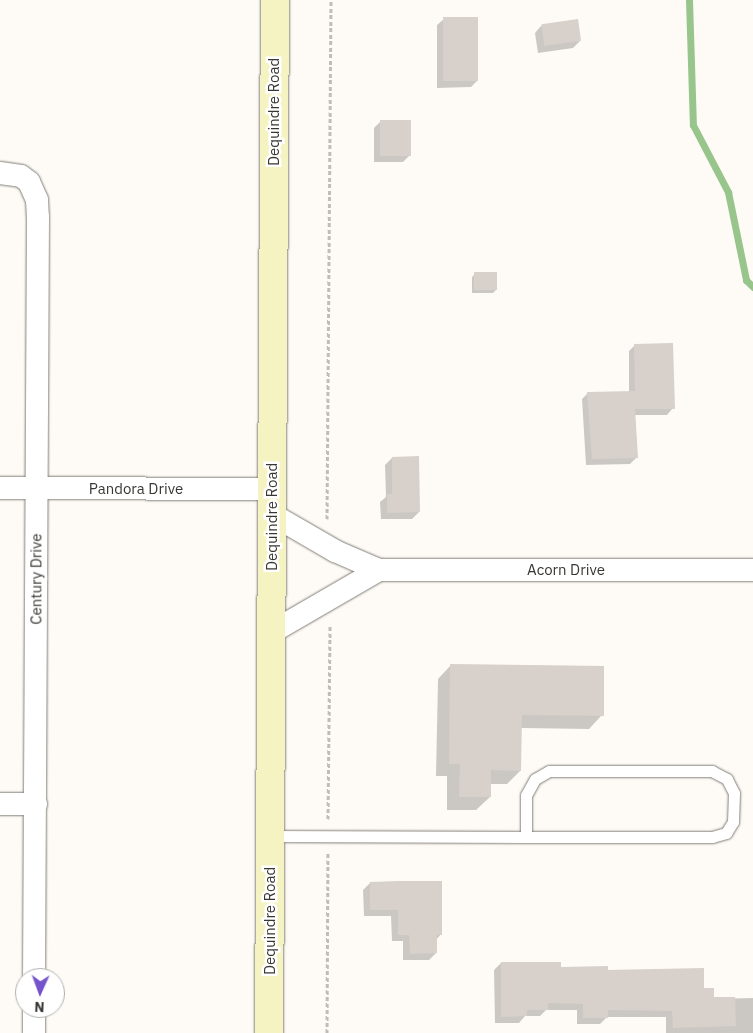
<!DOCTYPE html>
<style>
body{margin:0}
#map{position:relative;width:753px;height:1033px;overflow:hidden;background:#fefbf6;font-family:"IBM Plex Sans",sans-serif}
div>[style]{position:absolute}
.shadow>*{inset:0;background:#0003}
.stream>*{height:7px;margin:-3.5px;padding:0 3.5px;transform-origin:3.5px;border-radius:3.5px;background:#98c58b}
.building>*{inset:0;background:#d7d0cb;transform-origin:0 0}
.path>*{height:3px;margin-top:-1.5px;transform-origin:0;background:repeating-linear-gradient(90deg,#c0bdb9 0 4px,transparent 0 6.5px)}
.roads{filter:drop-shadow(0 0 1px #827e78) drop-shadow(0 0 1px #827e78)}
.service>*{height:11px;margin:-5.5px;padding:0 5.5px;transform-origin:5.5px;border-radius:5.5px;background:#fff}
.minor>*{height:22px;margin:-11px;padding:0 11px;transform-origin:11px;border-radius:11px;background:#fff}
.secondary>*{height:28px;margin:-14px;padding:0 14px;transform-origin:14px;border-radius:14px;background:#f4f3c1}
span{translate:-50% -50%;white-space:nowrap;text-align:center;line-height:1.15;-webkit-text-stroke:5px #fff;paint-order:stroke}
.street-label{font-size:15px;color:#383734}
.north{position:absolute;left:15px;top:968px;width:50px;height:50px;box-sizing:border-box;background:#fff;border:1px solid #afafae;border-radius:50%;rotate:182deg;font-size:14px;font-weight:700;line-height:20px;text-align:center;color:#383734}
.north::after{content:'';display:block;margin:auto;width:18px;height:22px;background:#7553cc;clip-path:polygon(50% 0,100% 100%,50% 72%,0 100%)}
</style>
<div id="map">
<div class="shadow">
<i style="clip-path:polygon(444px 19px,477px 81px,471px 87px,437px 88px,437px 25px)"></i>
<i style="clip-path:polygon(541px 26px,580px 41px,573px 48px,538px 53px,535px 33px)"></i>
<i style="clip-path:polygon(381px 121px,410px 155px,403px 162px,374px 162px,374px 128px)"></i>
<i style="clip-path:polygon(475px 274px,496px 290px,493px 293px,472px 293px,472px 277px)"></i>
<i style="clip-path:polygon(635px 345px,673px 408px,667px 415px,634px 415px,636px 458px,630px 464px,586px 465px,582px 399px,588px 393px,629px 392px,629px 351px)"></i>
<i style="clip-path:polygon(392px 458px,419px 512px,412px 519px,381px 519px,380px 502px,386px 497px,385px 465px)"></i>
<i style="clip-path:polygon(451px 665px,602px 715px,589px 729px,521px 728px,520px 771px,507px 784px,490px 784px,490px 797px,476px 810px,447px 810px,447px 776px,436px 776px,438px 679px)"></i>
<i style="clip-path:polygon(370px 883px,441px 934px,436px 940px,436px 953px,429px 960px,403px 960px,403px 941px,392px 941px,391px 916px,364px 916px,363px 890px)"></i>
<i style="clip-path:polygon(501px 963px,607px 971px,703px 989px,713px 999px,753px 998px,753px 1033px,666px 1033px,666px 1017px,607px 1017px,600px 1024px,577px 1024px,577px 1010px,546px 1010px,540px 1016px,525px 1016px,519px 1023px,495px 1023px,494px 970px)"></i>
</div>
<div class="stream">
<i style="left:689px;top:0;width:125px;rotate:88.2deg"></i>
<i style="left:693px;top:125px;width:76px;rotate:62.4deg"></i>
<i style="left:728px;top:192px;width:90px;rotate:78.4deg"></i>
<i style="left:746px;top:280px;width:10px;rotate:45deg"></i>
</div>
<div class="building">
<i style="left:443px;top:17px;width:35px;height:64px"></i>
<i style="left:578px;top:19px;width:22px;height:37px;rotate:82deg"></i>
<i style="left:380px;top:120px;width:31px;height:36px"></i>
<i style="left:497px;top:272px;width:18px;height:23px;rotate:90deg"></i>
<i style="clip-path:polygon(673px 343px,675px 409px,635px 409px,638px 458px,592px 459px,587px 392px,635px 391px,634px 344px)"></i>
<i style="clip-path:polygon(419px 456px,420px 512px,387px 513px,387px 494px,392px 494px,392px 457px)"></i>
<i style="clip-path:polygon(450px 664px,604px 666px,604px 716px,522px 715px,521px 771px,491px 770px,491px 797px,459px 797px,460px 764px,449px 764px)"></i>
<i style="clip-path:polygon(398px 881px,442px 881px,442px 935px,437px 935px,437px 953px,410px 954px,409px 935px,398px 935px,398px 910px,370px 910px,370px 882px)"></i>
<i style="clip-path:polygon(501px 962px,561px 962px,561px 967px,608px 966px,608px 970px,704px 968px,704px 988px,714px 988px,714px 997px,735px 997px,736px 1026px,673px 1028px,672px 1011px,608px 1010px,608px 1018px,583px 1018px,583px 1004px,548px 1003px,548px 1010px,527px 1010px,527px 1016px,501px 1017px)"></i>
</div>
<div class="path">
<i style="left:327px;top:519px;width:519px;rotate:-89.56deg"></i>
<i style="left:328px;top:819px;width:194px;rotate:-89.4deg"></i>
<i style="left:327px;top:1033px;width:180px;rotate:-89.7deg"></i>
</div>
<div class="roads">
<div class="service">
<i style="left:270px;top:836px;width:256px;rotate:0.2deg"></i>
<i style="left:526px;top:837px;width:186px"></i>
<i style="left:712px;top:837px;width:15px;rotate:-16deg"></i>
<i style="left:726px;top:833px;width:13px;rotate:-58deg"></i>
<i style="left:733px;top:822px;width:29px;rotate:-88deg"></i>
<i style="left:734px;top:793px;width:16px;rotate:-117deg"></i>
<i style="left:727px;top:779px;width:17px;rotate:-152deg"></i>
<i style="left:712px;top:771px;width:163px;rotate:180deg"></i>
<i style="left:549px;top:771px;width:16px;rotate:150deg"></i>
<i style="left:535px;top:779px;width:18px;rotate:119deg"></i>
<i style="left:526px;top:795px;width:42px;rotate:90deg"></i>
</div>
<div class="minor">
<i style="left:0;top:173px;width:21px;rotate:8deg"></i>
<i style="left:21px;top:176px;width:10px;rotate:37deg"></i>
<i style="left:29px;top:182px;width:20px;rotate:66deg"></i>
<i style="left:37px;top:200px;width:17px;rotate:87deg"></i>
<i style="left:38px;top:217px;width:761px;rotate:90.3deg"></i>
<i style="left:0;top:488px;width:273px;rotate:0.2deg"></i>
<i style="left:273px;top:515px;width:72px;rotate:30.1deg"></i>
<i style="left:335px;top:551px;width:48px;rotate:23.4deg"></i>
<i style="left:379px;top:570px;width:374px"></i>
<i style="left:272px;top:632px;width:124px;rotate:-30.1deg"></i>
<i style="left:0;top:804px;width:36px"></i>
<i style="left:34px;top:1033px;width:25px;rotate:-90deg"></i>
</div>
<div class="secondary">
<i style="left:269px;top:1033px;width:1033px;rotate:-89.67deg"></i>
</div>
</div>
<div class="street-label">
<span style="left:274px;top:112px;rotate:-90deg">Dequindre Road</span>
<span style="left:136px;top:489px">Pandora Drive</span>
<span style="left:272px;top:517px;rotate:-90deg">Dequindre Road</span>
<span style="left:566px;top:570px">Acorn Drive</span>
<span style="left:36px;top:579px;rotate:-90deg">Century Drive</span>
<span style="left:270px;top:921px;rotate:-90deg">Dequindre Road</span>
</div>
<div class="north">N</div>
</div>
